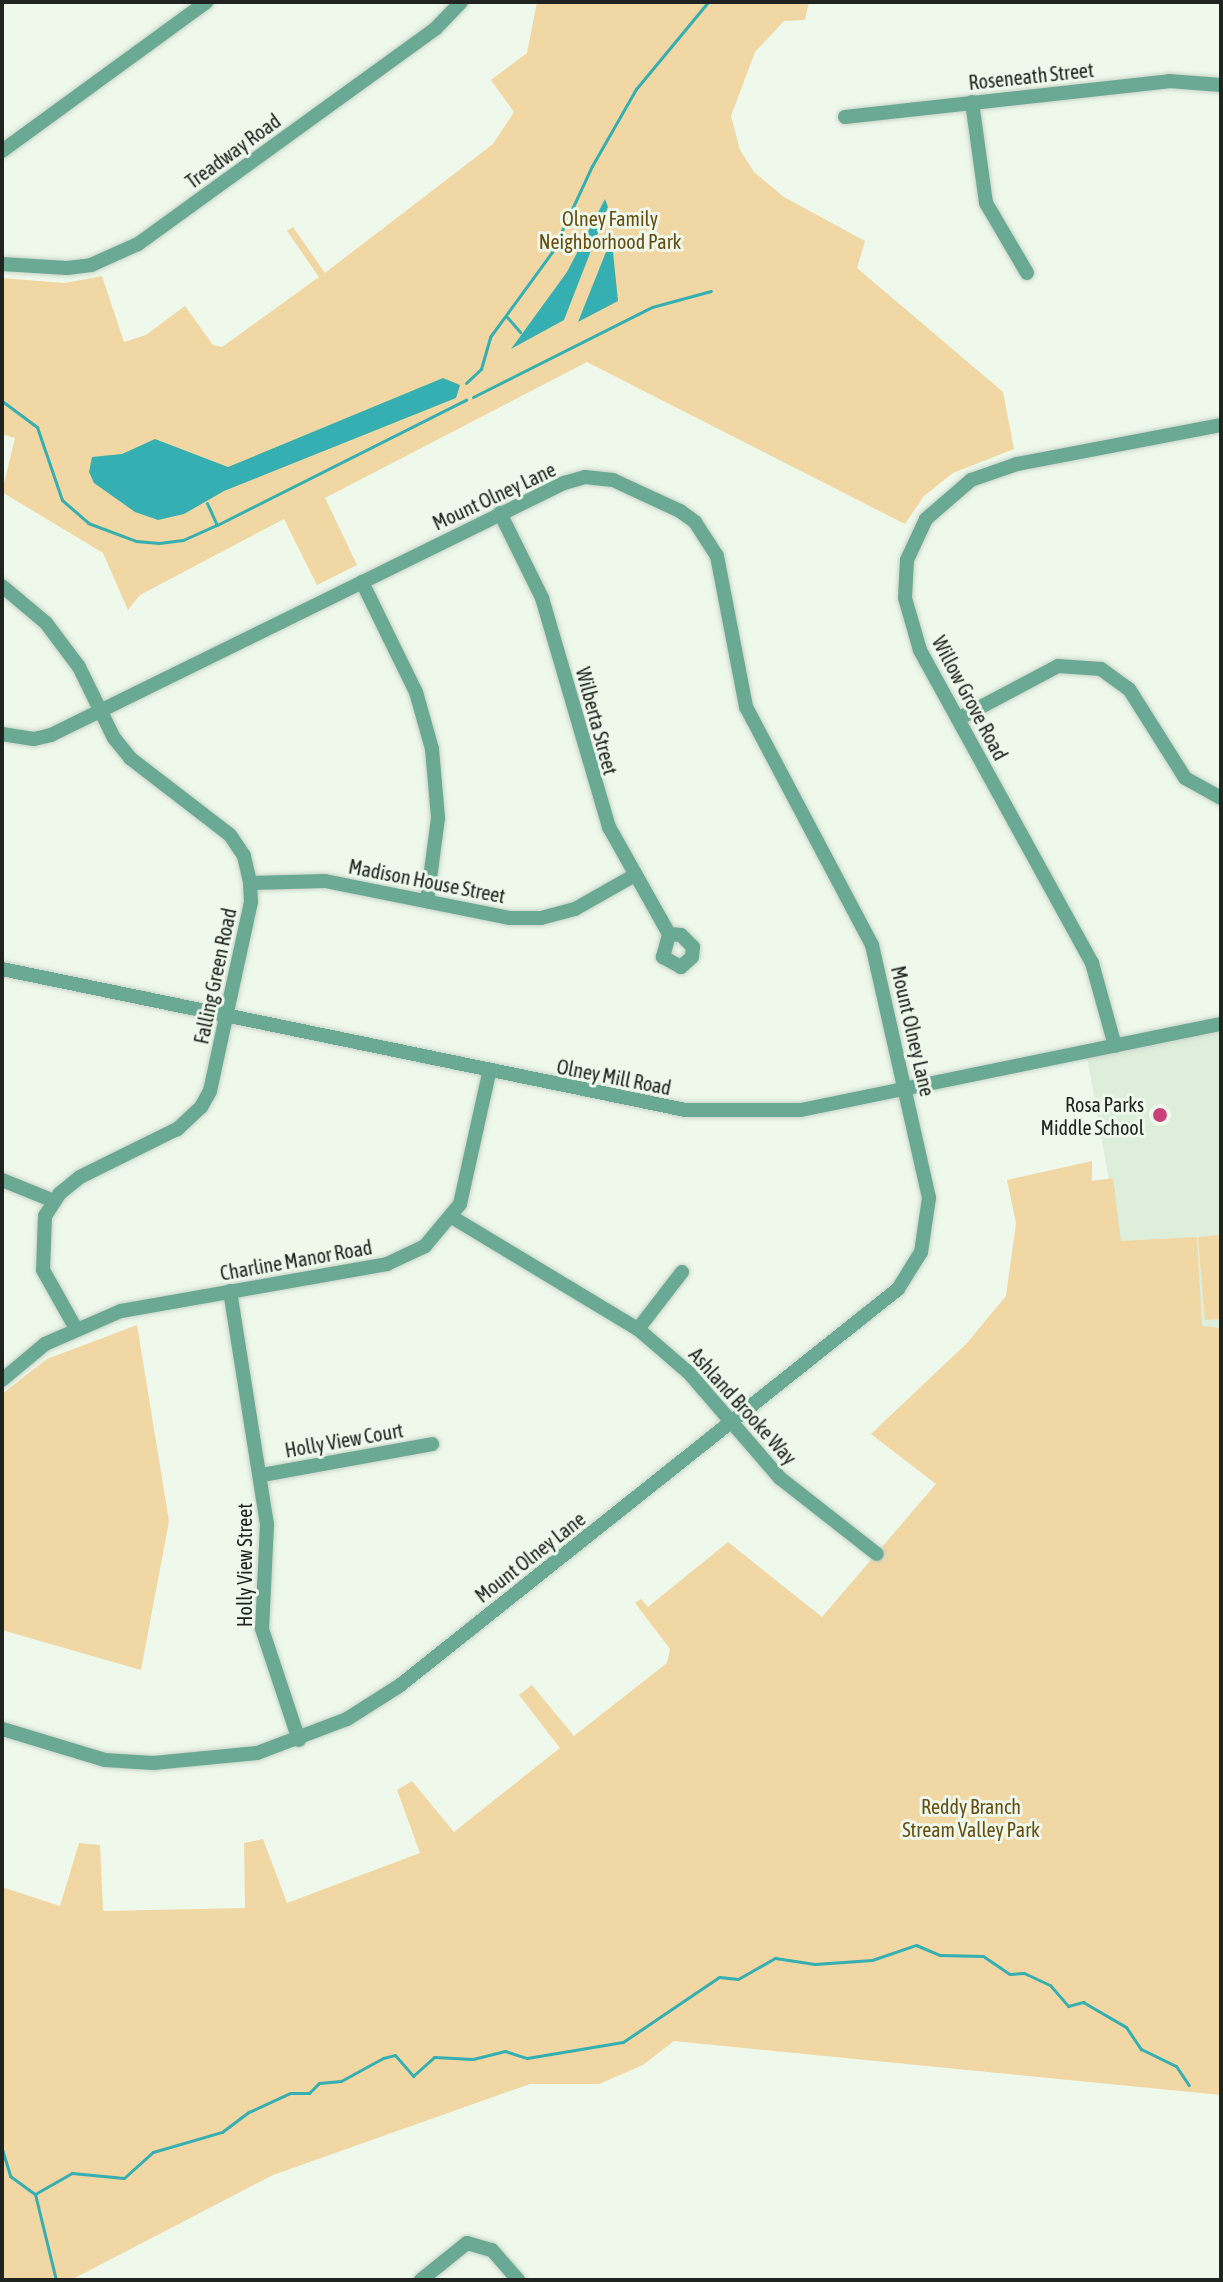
<!DOCTYPE html>
<style>
body{margin:0}
#map{position:relative;width:1223px;height:2282px;overflow:hidden;background:#eef9ec;font-family:"Asap Condensed",sans-serif}
div>[style]{position:absolute}
.built>*{inset:0;background:#ddeedb}
.green>*{inset:0;background:#f1d7a3}
.water>*{inset:0;background:#35afb1}
.stream>*{height:3px;margin:-1.5px;padding:0 1.5px;transform-origin:1.5px;border-radius:1.5px;background:#35afb1}
.roads{filter:drop-shadow(0 0 2px #c9d3c7) drop-shadow(0 0 2px #c9d3c7)}
.minor>*{height:14px;margin:-7px;padding:0 7px;transform-origin:7px;border-radius:7px;background:#6aa993}
.dots>*{width:22px;height:22px;translate:-50% -50%;box-sizing:border-box;border:4px solid #eef9ec;border-radius:50%}
span{translate:-50% -50%;white-space:nowrap;text-align:center;line-height:1.15;-webkit-text-stroke:6px #eef9ec;paint-order:stroke}
.street-label{font-size:20px;color:#202420}
.park-label{font-size:20px;color:#654d12}
.poi-label{font-size:20px;color:#202420}
.right{translate:-100% -50%;text-align:right}
.frame{position:absolute;inset:0;border:4px solid #202420;pointer-events:none}
</style>
<div id="map">
<div class="built">
<i style="clip-path:polygon(1221px 1024px,1221px 1328px,1202px 1326px,1120px 1241px,1086px 1052px)"></i>
</div>
<div class="green">
<i style="clip-path:polygon(537px 2px,809px 2px,805px 20px,784px 21px,755px 52px,731px 116px,740px 150px,754px 172px,784px 197px,865px 241px,857px 268px,1003px 392px,1014px 449px,953px 473px,924px 496px,905px 524px,587px 362px,325px 498px,357px 565px,317px 585px,284px 519px,140px 595px,128px 610px,103px 553px,2px 492px,15px 438px,2px 434px,2px 278px,65px 283px,102px 276px,124px 342px,146px 335px,185px 306px,213px 345px,222px 347px,319px 277px,287px 231px,293px 227px,325px 273px,493px 144px,514px 112px,491px 80px,527px 53px)"></i>
<i style="clip-path:polygon(1092px 1161px,1092px 1181px,1113px 1178px,1121px 1241px,1197px 1237px,1202px 1326px,1221px 1328px,1221px 2095px,674px 2041px,643px 2065px,599px 2084px,530px 2084px,273px 2175px,71px 2280px,2px 2280px,2px 1887px,60px 1906px,79px 1843px,100px 1845px,103px 1911px,245px 1908px,244px 1843px,263px 1839px,287px 1903px,420px 1853px,397px 1790px,412px 1781px,454px 1832px,560px 1748px,519px 1695px,532px 1685px,574px 1736px,667px 1663px,670px 1649px,635px 1603px,641px 1599px,648px 1607px,728px 1542px,822px 1617px,936px 1484px,871px 1434px,967px 1343px,1006px 1296px,1016px 1223px,1007px 1180px)"></i>
<i style="clip-path:polygon(1221px 1235px,1221px 1319px,1205px 1320px,1198px 1237px)"></i>
<i style="clip-path:polygon(137px 1325px,169px 1521px,141px 1670px,2px 1630px,2px 1394px,47px 1359px)"></i>
</div>
<div class="water">
<i style="clip-path:polygon(605px 199px,608px 207px,564px 320px,511px 349px,567px 272px)"></i>
<i style="clip-path:polygon(606px 252px,613px 252px,618px 301px,578px 322px)"></i>
<i style="clip-path:polygon(443px 378px,460px 385px,456px 398px,224px 491px,184px 514px,158px 520px,135px 512px,94px 483px,89px 472px,92px 457px,122px 454px,155px 439px,228px 467px)"></i>
</div>
<div class="stream">
<i style="left:507px;top:317px;width:20px;rotate:49deg"></i>
<i style="left:466px;top:383px;width:21px;rotate:-43deg"></i>
<i style="left:481px;top:369px;width:33px;rotate:-74deg"></i>
<i style="left:490px;top:337px;width:105px;rotate:-53.9deg"></i>
<i style="left:552px;top:252px;width:95px;rotate:-65.1deg"></i>
<i style="left:592px;top:166px;width:89px;rotate:-60.3deg"></i>
<i style="left:636px;top:89px;width:113px;rotate:-50.4deg"></i>
<i style="left:473px;top:397px;width:200px;rotate:-26.7deg"></i>
<i style="left:652px;top:307px;width:61px;rotate:-15.2deg"></i>
<i style="left:2px;top:401px;width:44px;rotate:36.6deg"></i>
<i style="left:37px;top:427px;width:77px;rotate:71.1deg"></i>
<i style="left:62px;top:500px;width:35px;rotate:41deg"></i>
<i style="left:88px;top:523px;width:51px;rotate:20.6deg"></i>
<i style="left:136px;top:541px;width:23px;rotate:5deg"></i>
<i style="left:159px;top:543px;width:24px;rotate:-7deg"></i>
<i style="left:183px;top:540px;width:37px;rotate:-24deg"></i>
<i style="left:217px;top:525px;width:279px;rotate:-26.7deg"></i>
<i style="left:207px;top:503px;width:24px;rotate:66deg"></i>
<i style="left:2px;top:2149px;width:28px;rotate:73deg"></i>
<i style="left:10px;top:2176px;width:31px;rotate:36deg"></i>
<i style="left:35px;top:2194px;width:89px;rotate:76.3deg"></i>
<i style="left:35px;top:2194px;width:43px;rotate:-29.6deg"></i>
<i style="left:72px;top:2173px;width:52px;rotate:5.5deg"></i>
<i style="left:124px;top:2178px;width:39px;rotate:-42deg"></i>
<i style="left:153px;top:2152px;width:72px;rotate:-16.2deg"></i>
<i style="left:222px;top:2132px;width:34px;rotate:-37deg"></i>
<i style="left:249px;top:2112px;width:45px;rotate:-24.9deg"></i>
<i style="left:290px;top:2093px;width:19px"></i>
<i style="left:309px;top:2093px;width:14px;rotate:-45deg"></i>
<i style="left:319px;top:2083px;width:22px;rotate:-5deg"></i>
<i style="left:341px;top:2081px;width:48px;rotate:-28.7deg"></i>
<i style="left:383px;top:2058px;width:12px;rotate:-14deg"></i>
<i style="left:395px;top:2055px;width:28px;rotate:49deg"></i>
<i style="left:413px;top:2076px;width:28px;rotate:-42deg"></i>
<i style="left:434px;top:2057px;width:39px;rotate:3deg"></i>
<i style="left:473px;top:2059px;width:33px;rotate:-14deg"></i>
<i style="left:505px;top:2051px;width:23px;rotate:18deg"></i>
<i style="left:527px;top:2058px;width:97px;rotate:-9.5deg"></i>
<i style="left:623px;top:2042px;width:116px;rotate:-34.1deg"></i>
<i style="left:719px;top:1977px;width:19px;rotate:6deg"></i>
<i style="left:738px;top:1979px;width:43px;rotate:-29.6deg"></i>
<i style="left:775px;top:1958px;width:40px;rotate:8.5deg"></i>
<i style="left:815px;top:1964px;width:57px;rotate:-4deg"></i>
<i style="left:872px;top:1960px;width:46px;rotate:-18.8deg"></i>
<i style="left:916px;top:1945px;width:26px;rotate:23deg"></i>
<i style="left:940px;top:1955px;width:43px;rotate:1.3deg"></i>
<i style="left:983px;top:1956px;width:32px;rotate:34deg"></i>
<i style="left:1010px;top:1974px;width:14px;rotate:-4deg"></i>
<i style="left:1024px;top:1973px;width:29px;rotate:25deg"></i>
<i style="left:1050px;top:1985px;width:28px;rotate:49deg"></i>
<i style="left:1068px;top:2006px;width:16px;rotate:-15deg"></i>
<i style="left:1083px;top:2002px;width:50px;rotate:30.2deg"></i>
<i style="left:1126px;top:2027px;width:27px;rotate:56deg"></i>
<i style="left:1141px;top:2049px;width:39px;rotate:26deg"></i>
<i style="left:1176px;top:2066px;width:23px;rotate:56deg"></i>
</div>
<div class="roads">
<div class="minor">
<i style="left:972px;top:102px;width:102px;rotate:82.1deg"></i>
<i style="left:986px;top:203px;width:81px;rotate:59.6deg"></i>
<i style="left:845px;top:117px;width:326px;rotate:-6.3deg"></i>
<i style="left:1169px;top:81px;width:52px;rotate:4.4deg"></i>
<i style="left:2px;top:151px;width:253px;rotate:-36.1deg"></i>
<i style="left:2px;top:264px;width:65px;rotate:3.5deg"></i>
<i style="left:67px;top:268px;width:24px;rotate:-7deg"></i>
<i style="left:91px;top:265px;width:51px;rotate:-24.1deg"></i>
<i style="left:138px;top:244px;width:368px;rotate:-35.9deg"></i>
<i style="left:436px;top:28px;width:36px;rotate:-46deg"></i>
<i style="left:500px;top:513px;width:95px;rotate:63.7deg"></i>
<i style="left:542px;top:598px;width:239px;rotate:73.7deg"></i>
<i style="left:609px;top:827px;width:123px;rotate:60.7deg"></i>
<i style="left:669px;top:934px;width:12px;rotate:5deg"></i>
<i style="left:681px;top:935px;width:17px;rotate:45deg"></i>
<i style="left:693px;top:947px;width:10px;rotate:96deg"></i>
<i style="left:692px;top:957px;width:15px;rotate:138deg"></i>
<i style="left:681px;top:967px;width:21px;rotate:-151deg"></i>
<i style="left:663px;top:957px;width:24px;rotate:-75deg"></i>
<i style="left:362px;top:582px;width:123px;rotate:63.9deg"></i>
<i style="left:416px;top:692px;width:59px;rotate:74.3deg"></i>
<i style="left:432px;top:749px;width:69px;rotate:85deg"></i>
<i style="left:438px;top:818px;width:84px;rotate:97.5deg"></i>
<i style="left:2px;top:586px;width:57px;rotate:40.1deg"></i>
<i style="left:46px;top:623px;width:55px;rotate:53.1deg"></i>
<i style="left:79px;top:667px;width:79px;rotate:63.8deg"></i>
<i style="left:114px;top:738px;width:26px;rotate:51deg"></i>
<i style="left:130px;top:758px;width:126px;rotate:37.6deg"></i>
<i style="left:230px;top:835px;width:25px;rotate:56deg"></i>
<i style="left:244px;top:856px;width:28px;rotate:77deg"></i>
<i style="left:250px;top:883px;width:19px;rotate:87deg"></i>
<i style="left:251px;top:902px;width:118px;rotate:102.3deg"></i>
<i style="left:226px;top:1017px;width:76px;rotate:102.2deg"></i>
<i style="left:210px;top:1091px;width:18px;rotate:119deg"></i>
<i style="left:201px;top:1107px;width:33px;rotate:137deg"></i>
<i style="left:177px;top:1129px;width:108px;rotate:153.7deg"></i>
<i style="left:80px;top:1177px;width:26px;rotate:141deg"></i>
<i style="left:60px;top:1193px;width:27px;rotate:123deg"></i>
<i style="left:45px;top:1216px;width:54px;rotate:92.1deg"></i>
<i style="left:43px;top:1270px;width:65px;rotate:60.7deg"></i>
<i style="left:958px;top:719px;width:113px;rotate:-27.9deg"></i>
<i style="left:1058px;top:666px;width:43px;rotate:4deg"></i>
<i style="left:1101px;top:669px;width:34px;rotate:36deg"></i>
<i style="left:1129px;top:689px;width:105px;rotate:57.8deg"></i>
<i style="left:1185px;top:778px;width:41px;rotate:29.1deg"></i>
<i style="left:2px;top:734px;width:32px;rotate:9deg"></i>
<i style="left:34px;top:739px;width:17px;rotate:-13deg"></i>
<i style="left:51px;top:735px;width:572px;rotate:-26.16deg"></i>
<i style="left:564px;top:483px;width:22px;rotate:-16deg"></i>
<i style="left:585px;top:477px;width:28px;rotate:6deg"></i>
<i style="left:613px;top:480px;width:74px;rotate:24.8deg"></i>
<i style="left:680px;top:511px;width:19px;rotate:36deg"></i>
<i style="left:695px;top:522px;width:40px;rotate:57.1deg"></i>
<i style="left:717px;top:556px;width:154px;rotate:79.1deg"></i>
<i style="left:746px;top:707px;width:269px;rotate:62.1deg"></i>
<i style="left:872px;top:945px;width:259px;rotate:77.3deg"></i>
<i style="left:929px;top:1198px;width:55px;rotate:98.4deg"></i>
<i style="left:921px;top:1252px;width:44px;rotate:121.9deg"></i>
<i style="left:898px;top:1289px;width:638px;rotate:141.49deg"></i>
<i style="left:399px;top:1686px;width:62px;rotate:147.6deg"></i>
<i style="left:347px;top:1719px;width:96px;rotate:159.3deg"></i>
<i style="left:257px;top:1753px;width:104px;rotate:174.5deg"></i>
<i style="left:153px;top:1763px;width:48px;rotate:-176.4deg"></i>
<i style="left:105px;top:1760px;width:108px;rotate:-163.2deg"></i>
<i style="left:250px;top:883px;width:75px;rotate:-1.5deg"></i>
<i style="left:325px;top:881px;width:189px;rotate:11.3deg"></i>
<i style="left:510px;top:918px;width:31px"></i>
<i style="left:541px;top:918px;width:35px;rotate:-15deg"></i>
<i style="left:575px;top:909px;width:69px;rotate:-29.5deg"></i>
<i style="left:2px;top:969px;width:697px;rotate:11.66deg"></i>
<i style="left:685px;top:1110px;width:116px"></i>
<i style="left:801px;top:1110px;width:429px;rotate:-11.6deg"></i>
<i style="left:1115px;top:1046px;width:86px;rotate:-105.5deg"></i>
<i style="left:1092px;top:963px;width:357px;rotate:-118.8deg"></i>
<i style="left:920px;top:650px;width:54px;rotate:-106.1deg"></i>
<i style="left:905px;top:598px;width:38px;rotate:-87deg"></i>
<i style="left:907px;top:560px;width:45px;rotate:-65.1deg"></i>
<i style="left:926px;top:519px;width:60px;rotate:-40.9deg"></i>
<i style="left:971px;top:480px;width:49px;rotate:-19.2deg"></i>
<i style="left:1017px;top:464px;width:208px;rotate:-10.8deg"></i>
<i style="left:2px;top:1180px;width:56px;rotate:22deg"></i>
<i style="left:452px;top:1217px;width:217px;rotate:31.1deg"></i>
<i style="left:638px;top:1329px;width:67px;rotate:40.8deg"></i>
<i style="left:689px;top:1373px;width:139px;rotate:49.1deg"></i>
<i style="left:780px;top:1478px;width:123px;rotate:38.1deg"></i>
<i style="left:230px;top:1291px;width:236px;rotate:81deg"></i>
<i style="left:267px;top:1524px;width:105px;rotate:92.7deg"></i>
<i style="left:262px;top:1629px;width:117px;rotate:71.6deg"></i>
<i style="left:638px;top:1329px;width:72px;rotate:-52.3deg"></i>
<i style="left:2px;top:1380px;width:56px;rotate:-39.9deg"></i>
<i style="left:45px;top:1344px;width:83px;rotate:-23.5deg"></i>
<i style="left:121px;top:1311px;width:270px;rotate:-10deg"></i>
<i style="left:387px;top:1264px;width:42px;rotate:-25.3deg"></i>
<i style="left:425px;top:1246px;width:55px;rotate:-50.2deg"></i>
<i style="left:460px;top:1204px;width:134px;rotate:-77.5deg"></i>
<i style="left:262px;top:1475px;width:173px;rotate:-10.3deg"></i>
<i style="left:421px;top:2280px;width:59px;rotate:-38.8deg"></i>
<i style="left:467px;top:2243px;width:26px;rotate:16deg"></i>
<i style="left:492px;top:2250px;width:40px;rotate:49deg"></i>
</div>
</div>
<div class="dots">
<i style="left:1160px;top:1115px;background:#cb4076"></i>
</div>
<div class="street-label">
<span style="left:1031px;top:76px;rotate:-6deg">Roseneath Street</span>
<span style="left:233px;top:151px;rotate:-36deg">Treadway Road</span>
<span style="left:494px;top:496px;rotate:-25deg">Mount Olney Lane</span>
<span style="left:970px;top:698px;rotate:62deg">Willow Grove Road</span>
<span style="left:597px;top:721px;rotate:75deg">Wilberta Street</span>
<span style="left:427px;top:881px;rotate:11deg">Madison House Street</span>
<span style="left:215px;top:976px;rotate:-78deg">Falling Green Road</span>
<span style="left:913px;top:1031px;rotate:77deg">Mount Olney Lane</span>
<span style="left:614px;top:1077px;rotate:11deg">Olney Mill Road</span>
<span style="left:296px;top:1260px;rotate:-10deg">Charline Manor Road</span>
<span style="left:743px;top:1406px;rotate:48deg">Ashland Brooke Way</span>
<span style="left:344px;top:1440px;rotate:-10deg">Holly View Court</span>
<span style="left:530px;top:1557px;rotate:-38deg">Mount Olney Lane</span>
<span style="left:244px;top:1565px;rotate:-90deg">Holly View Street</span>
</div>
<div class="park-label">
<span style="left:610px;top:230px">Olney Family<br>Neighborhood Park</span>
<span style="left:971px;top:1818px">Reddy Branch<br>Stream Valley Park</span>
</div>
<div class="poi-label">
<span class="right" style="left:1144px;top:1116px">Rosa Parks<br>Middle School</span>
</div>
<div class="frame"></div>
</div>
